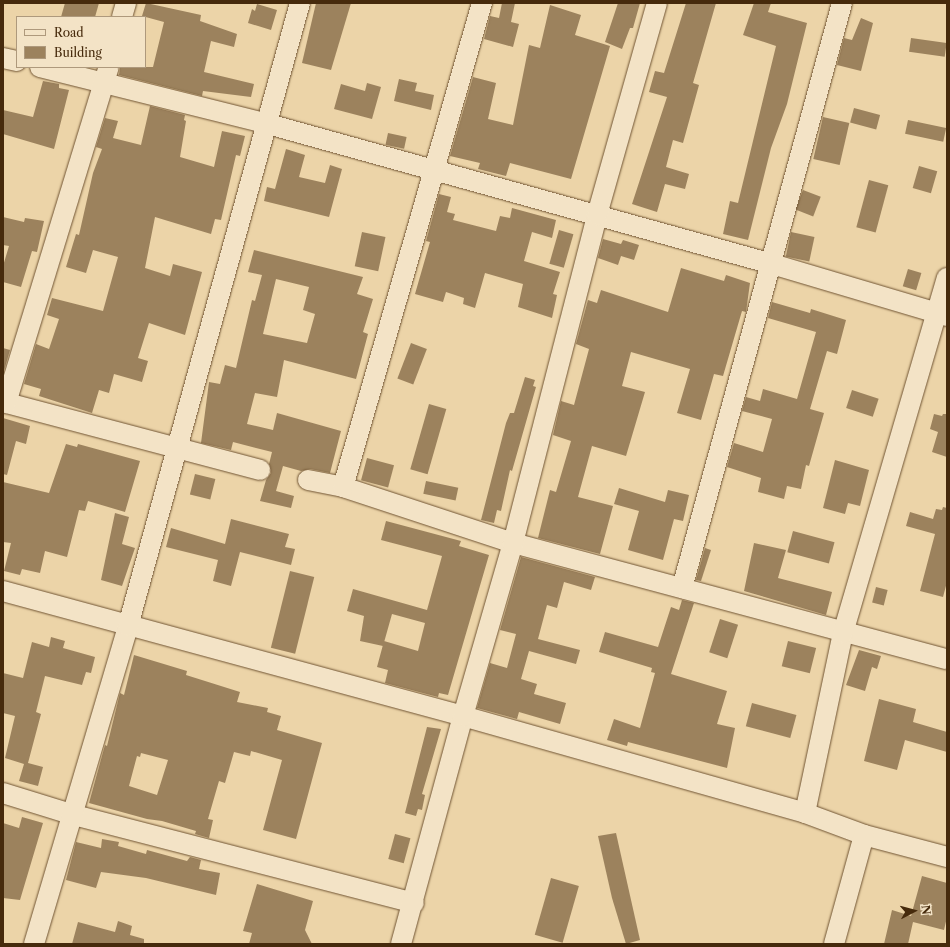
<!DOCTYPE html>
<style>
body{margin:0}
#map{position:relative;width:950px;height:947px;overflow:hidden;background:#ecd4a8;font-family:"Libre Caslon Text",serif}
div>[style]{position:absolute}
.building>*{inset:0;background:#9c825d;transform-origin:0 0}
.roads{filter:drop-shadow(0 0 1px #705433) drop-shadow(0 0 1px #705433)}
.minor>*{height:20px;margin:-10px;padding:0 10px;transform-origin:10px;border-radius:10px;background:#f3e3c6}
span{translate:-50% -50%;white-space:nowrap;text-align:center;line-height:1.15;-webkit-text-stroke:3.5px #f3e3c6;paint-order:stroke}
.frame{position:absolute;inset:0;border:4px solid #462a0c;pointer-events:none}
.legend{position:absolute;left:16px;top:16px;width:130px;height:52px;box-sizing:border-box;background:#f3e3c6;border:1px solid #ae997c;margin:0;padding:5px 7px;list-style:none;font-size:12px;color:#462a0c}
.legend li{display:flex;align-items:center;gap:8px;height:20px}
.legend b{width:20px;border:1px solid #ae997c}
.north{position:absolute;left:894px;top:891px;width:40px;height:40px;-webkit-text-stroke:3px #f3e3c6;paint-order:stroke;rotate:84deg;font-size:11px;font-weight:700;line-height:16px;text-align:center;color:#462a0c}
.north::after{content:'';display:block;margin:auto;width:14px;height:18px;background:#462a0c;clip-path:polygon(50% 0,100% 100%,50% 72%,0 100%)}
</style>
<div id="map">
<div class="building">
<i style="clip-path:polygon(65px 3px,99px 3px,95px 17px,61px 17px)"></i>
<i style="clip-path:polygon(146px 3px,201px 15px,200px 21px,237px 34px,234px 47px,211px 41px,204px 72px,254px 84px,251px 97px,203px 91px,202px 96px,119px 75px,120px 67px,153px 67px,164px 22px,142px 16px)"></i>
<i style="clip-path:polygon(316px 3px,351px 3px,331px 70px,302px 63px)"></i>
<i style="clip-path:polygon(502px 3px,515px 3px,511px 22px,519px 24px,513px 47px,484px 39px,490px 16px,499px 18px)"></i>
<i style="clip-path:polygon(618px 3px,640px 3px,633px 28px,630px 28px,622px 49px,605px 42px)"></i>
<i style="clip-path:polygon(686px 3px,716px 3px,693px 83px,699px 85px,683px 143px,673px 140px,666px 167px,689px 174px,685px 189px,665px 184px,657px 212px,632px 204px,667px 97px,649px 92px,655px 71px,664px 73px)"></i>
<i style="clip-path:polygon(754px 3px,771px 3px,768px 12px,807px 23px,787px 104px,771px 148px,748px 240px,723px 234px,730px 201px,738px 203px,776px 46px,743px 35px)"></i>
<i style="clip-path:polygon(257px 4px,277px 10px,271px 30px,248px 23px,252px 9px,255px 11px)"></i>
<i style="clip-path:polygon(550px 5px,581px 15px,575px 35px,610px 46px,571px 179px,510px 163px,506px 176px,478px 169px,480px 163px,450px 156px,473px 77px,496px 83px,488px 119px,513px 125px,529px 45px,540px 48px)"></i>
<i style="clip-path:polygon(861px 18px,873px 23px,861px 71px,837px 65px,844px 38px,852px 40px)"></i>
<i style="left:911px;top:38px;width:36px;height:14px;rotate:8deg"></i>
<i style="clip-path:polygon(399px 79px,417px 83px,415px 91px,434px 95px,431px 110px,394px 101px)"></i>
<i style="clip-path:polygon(43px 81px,59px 84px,59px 88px,69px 90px,54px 149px,3px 134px,3px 110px,33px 117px)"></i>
<i style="clip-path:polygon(367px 83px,381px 87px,372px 119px,334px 109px,341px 84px,365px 91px)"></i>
<i style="clip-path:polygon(150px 106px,185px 115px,184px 120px,186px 121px,180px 157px,214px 167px,222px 131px,245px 136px,240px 156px,236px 155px,221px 220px,215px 219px,211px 234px,155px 217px,145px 268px,170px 276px,173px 264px,202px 272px,185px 335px,149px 323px,138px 358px,148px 361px,142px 382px,114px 374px,109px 393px,99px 390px,92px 413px,39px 396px,41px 389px,24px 384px,36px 344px,49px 349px,59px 319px,47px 315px,52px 298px,103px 311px,118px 257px,93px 250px,86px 273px,66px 267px,76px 234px,79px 235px,93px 173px,102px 149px,96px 147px,105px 118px,118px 121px,113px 138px,141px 145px)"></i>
<i style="left:854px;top:108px;width:27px;height:15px;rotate:15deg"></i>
<i style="left:823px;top:117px;width:27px;height:43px;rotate:13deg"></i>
<i style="left:908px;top:120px;width:39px;height:14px;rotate:12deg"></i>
<i style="left:388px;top:133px;width:19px;height:12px;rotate:12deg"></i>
<i style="clip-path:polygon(286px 149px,305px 155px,299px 177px,325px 183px,330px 165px,342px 169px,329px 217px,264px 201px,267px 187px,275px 189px)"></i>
<i style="left:919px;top:166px;width:19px;height:23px;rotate:16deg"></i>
<i style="left:869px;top:180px;width:20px;height:49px;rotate:15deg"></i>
<i style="left:803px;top:190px;width:19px;height:21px;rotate:21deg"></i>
<i style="clip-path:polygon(439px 194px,451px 197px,447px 212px,455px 214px,453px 220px,496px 231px,500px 216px,510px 218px,512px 208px,556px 220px,552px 238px,532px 232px,524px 261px,560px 272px,553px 294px,557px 295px,552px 318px,518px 307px,523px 284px,485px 273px,475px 308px,463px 304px,464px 298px,446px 292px,443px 302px,415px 294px,430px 242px,426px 241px)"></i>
<i style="clip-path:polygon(3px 217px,24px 222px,25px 218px,44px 221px,37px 252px,32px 251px,21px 287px,3px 282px,3px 266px,9px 246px,3px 245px)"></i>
<i style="left:559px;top:230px;width:15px;height:35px;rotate:16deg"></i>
<i style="left:362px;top:232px;width:24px;height:35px;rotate:12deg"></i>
<i style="left:791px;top:232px;width:24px;height:25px;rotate:12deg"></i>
<i style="clip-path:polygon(603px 239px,621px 244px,623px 240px,639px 245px,634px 260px,621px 256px,618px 265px,598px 258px)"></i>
<i style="clip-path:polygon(evenodd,254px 250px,363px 277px,357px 294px,373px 299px,363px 332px,368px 334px,356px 379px,284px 360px,277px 397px,255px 393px,247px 424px,273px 430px,277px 413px,341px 431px,330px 473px,310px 469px,301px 471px,283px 466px,276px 491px,294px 496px,291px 508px,260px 501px,266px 480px,271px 473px,269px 464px,272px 452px,233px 442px,231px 450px,201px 443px,209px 382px,220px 384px,225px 365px,236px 368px,252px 300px,255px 301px,262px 275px,248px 272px,254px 250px,276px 279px,309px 287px,303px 310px,315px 314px,307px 343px,263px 334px,276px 279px)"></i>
<i style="clip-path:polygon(681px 268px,724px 281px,726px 275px,750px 283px,746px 312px,742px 311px,723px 376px,714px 374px,701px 420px,677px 413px,690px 369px,631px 352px,622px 386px,645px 392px,626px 456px,592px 446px,578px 497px,613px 506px,600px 554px,538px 538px,550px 490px,556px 492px,571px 441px,553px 435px,561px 401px,574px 405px,589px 349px,576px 344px,588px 300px,597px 303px,601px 290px,668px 312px)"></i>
<i style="left:908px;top:269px;width:14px;height:18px;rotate:17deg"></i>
<i style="clip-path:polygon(772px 302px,810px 313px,811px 309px,846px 320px,837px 354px,827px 351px,810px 409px,824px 413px,809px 466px,806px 465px,801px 489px,787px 486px,784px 499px,758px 492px,761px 478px,727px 467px,734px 443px,763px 452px,772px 419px,742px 411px,746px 397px,760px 401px,763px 389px,797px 399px,816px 332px,768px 318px)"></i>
<i style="left:411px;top:343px;width:17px;height:38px;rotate:21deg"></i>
<i style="clip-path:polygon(3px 348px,10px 350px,3px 374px)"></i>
<i style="clip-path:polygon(525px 377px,535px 380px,533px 386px,536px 387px,512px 471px,510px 470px,501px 511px,497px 510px,494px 523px,481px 520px,506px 423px,510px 413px,514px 413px)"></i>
<i style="left:852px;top:390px;width:28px;height:19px;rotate:18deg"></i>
<i style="left:429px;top:404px;width:18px;height:68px;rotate:16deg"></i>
<i style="clip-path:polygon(934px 414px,942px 416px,943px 414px,947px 414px,947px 457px,932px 452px,938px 432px,930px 429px)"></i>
<i style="clip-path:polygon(3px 418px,30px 426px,26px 444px,16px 441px,7px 475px,3px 474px)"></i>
<i style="clip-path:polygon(66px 444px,77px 447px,78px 444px,140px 461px,125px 512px,88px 501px,85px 511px,79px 510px,67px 557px,45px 551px,40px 573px,22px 569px,20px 575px,4px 571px,11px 543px,3px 542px,3px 482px,49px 493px)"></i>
<i style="left:367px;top:458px;width:28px;height:23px;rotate:15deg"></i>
<i style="clip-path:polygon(835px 460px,869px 470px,860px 506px,848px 503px,845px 514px,823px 508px)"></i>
<i style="left:195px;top:474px;width:21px;height:21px;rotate:14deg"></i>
<i style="left:426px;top:481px;width:33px;height:13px;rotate:12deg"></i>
<i style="clip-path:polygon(619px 488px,665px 502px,668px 490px,689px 495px,683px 521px,674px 519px,663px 560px,628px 550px,639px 511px,614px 504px)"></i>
<i style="clip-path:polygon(943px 507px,947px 508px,947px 582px,943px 597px,920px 591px,935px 534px,906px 526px,910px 512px,933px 519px,936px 509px,942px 510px)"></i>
<i style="clip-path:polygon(115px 513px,129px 517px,122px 544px,135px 548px,122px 586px,101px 580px)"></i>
<i style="clip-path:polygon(231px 519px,289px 534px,285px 547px,295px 549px,291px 565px,240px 552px,231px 586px,213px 581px,218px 560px,166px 547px,171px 528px,225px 544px)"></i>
<i style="clip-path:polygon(386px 521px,461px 541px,459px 546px,489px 555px,448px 695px,439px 693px,438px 697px,385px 683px,388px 670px,377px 667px,384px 641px,418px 651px,425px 623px,392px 614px,383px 646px,360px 641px,364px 616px,347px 611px,353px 589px,427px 610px,442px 556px,381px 540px)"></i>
<i style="left:793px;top:531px;width:43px;height:22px;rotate:15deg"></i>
<i style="clip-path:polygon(754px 543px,786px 550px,778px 578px,832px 592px,826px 615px,744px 591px)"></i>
<i style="clip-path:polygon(705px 548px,711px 550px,701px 581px,696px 580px)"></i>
<i style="clip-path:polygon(521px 557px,595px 577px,591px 590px,564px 582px,557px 608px,547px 605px,538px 639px,580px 650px,576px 664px,529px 651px,521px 679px,537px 684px,534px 694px,566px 703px,560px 724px,519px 712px,517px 719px,477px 708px,490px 663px,507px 668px,516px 634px,500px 630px)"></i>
<i style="left:290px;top:571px;width:25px;height:79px;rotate:14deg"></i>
<i style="left:876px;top:587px;width:12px;height:16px;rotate:14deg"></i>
<i style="clip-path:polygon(682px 600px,694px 603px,671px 674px,727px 691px,717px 724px,735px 728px,727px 768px,628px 742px,627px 746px,607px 740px,614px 719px,640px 728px,655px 673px,651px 672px,652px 668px,599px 652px,605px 632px,658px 647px,671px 607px,679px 610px)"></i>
<i style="left:720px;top:619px;width:19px;height:35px;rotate:18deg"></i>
<i style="clip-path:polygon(51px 637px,65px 641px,63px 648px,95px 657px,91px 673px,86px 672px,82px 685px,45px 676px,36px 712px,41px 714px,28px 763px,43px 767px,38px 786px,19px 781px,24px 764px,5px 758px,15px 716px,3px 713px,3px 673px,23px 678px,32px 642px,49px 647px)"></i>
<i style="left:788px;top:641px;width:29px;height:26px;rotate:14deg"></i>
<i style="clip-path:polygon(859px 650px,881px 656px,877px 669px,872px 667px,865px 691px,846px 685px)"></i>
<i style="clip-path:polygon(evenodd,134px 655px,187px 671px,186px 675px,240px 692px,237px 702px,268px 708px,267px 712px,281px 716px,277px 730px,322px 743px,296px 839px,263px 830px,282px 760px,251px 751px,250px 756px,234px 752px,225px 783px,219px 781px,208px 819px,213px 820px,209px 838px,195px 834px,196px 831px,162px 821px,147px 819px,89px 803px,105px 745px,107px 746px,120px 693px,124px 695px,134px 655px,141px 753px,168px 760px,157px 795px,129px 786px,137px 756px,140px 757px,141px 753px)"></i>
<i style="clip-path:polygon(879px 699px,916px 709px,913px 722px,947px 732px,947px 752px,905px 740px,897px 770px,864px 761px)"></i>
<i style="left:752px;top:703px;width:46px;height:24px;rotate:15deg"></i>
<i style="clip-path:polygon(427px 727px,441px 729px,422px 794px,425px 795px,422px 810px,418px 809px,416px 816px,405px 813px)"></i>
<i style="clip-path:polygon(22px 817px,43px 823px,20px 900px,3px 898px,3px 823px,19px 828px)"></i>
<i style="clip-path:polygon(616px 833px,640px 940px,626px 944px,612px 898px,598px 836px)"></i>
<i style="left:395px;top:834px;width:16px;height:26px;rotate:15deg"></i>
<i style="clip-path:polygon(102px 839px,119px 842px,118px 846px,146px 854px,147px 850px,187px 861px,190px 857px,201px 860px,199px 869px,220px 873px,216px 895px,146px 878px,101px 872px,96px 888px,66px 880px,76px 842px,101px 848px)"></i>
<i style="clip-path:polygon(922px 876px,947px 883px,947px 917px,944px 930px,913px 922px,908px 944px,884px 944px,892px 910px,911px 916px)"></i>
<i style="left:551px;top:878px;width:29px;height:59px;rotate:16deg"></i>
<i style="clip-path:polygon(257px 884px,313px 901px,305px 930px,312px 944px,249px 944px,252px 933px,243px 931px)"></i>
<i style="clip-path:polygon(118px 921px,132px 926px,130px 935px,144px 939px,144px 944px,72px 944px,78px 922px,115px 932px)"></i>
</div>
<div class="roads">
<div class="minor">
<i style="left:122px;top:17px;width:15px;rotate:-74deg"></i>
<i style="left:3px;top:58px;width:14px;rotate:12deg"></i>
<i style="left:40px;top:67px;width:235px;rotate:14deg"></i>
<i style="left:268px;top:124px;width:523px;rotate:15.52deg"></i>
<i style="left:772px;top:264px;width:183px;rotate:16.5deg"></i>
<i style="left:3px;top:402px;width:266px;rotate:14.8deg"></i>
<i style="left:6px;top:403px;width:351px;rotate:-73deg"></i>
<i style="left:308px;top:480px;width:36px;rotate:11deg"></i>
<i style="left:343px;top:487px;width:179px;rotate:18.2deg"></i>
<i style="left:513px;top:543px;width:449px;rotate:15deg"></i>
<i style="left:343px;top:487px;width:504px;rotate:-73.98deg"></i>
<i style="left:682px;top:588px;width:606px;rotate:-74.7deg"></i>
<i style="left:3px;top:591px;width:477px;rotate:15.2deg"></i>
<i style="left:463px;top:716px;width:355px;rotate:15.8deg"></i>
<i style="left:805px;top:813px;width:63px;rotate:20.4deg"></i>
<i style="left:864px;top:835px;width:86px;rotate:14.8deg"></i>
<i style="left:3px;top:793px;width:74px;rotate:17.2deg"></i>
<i style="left:74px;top:815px;width:351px;rotate:14.5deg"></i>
<i style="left:805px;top:813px;width:184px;rotate:-78.1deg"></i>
<i style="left:843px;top:633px;width:370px;rotate:-73.7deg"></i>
<i style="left:34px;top:944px;width:332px;rotate:-73.5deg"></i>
<i style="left:128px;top:626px;width:646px;rotate:-74.57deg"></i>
<i style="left:401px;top:944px;width:236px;rotate:-74.8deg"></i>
<i style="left:463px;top:716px;width:180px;rotate:-73.9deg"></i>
<i style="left:513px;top:543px;width:339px;rotate:-75.6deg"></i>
<i style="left:597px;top:215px;width:220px;rotate:-74.2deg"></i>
<i style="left:834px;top:944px;width:113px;rotate:-74.6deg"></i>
</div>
</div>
<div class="frame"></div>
<ul class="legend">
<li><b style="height:5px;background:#f3e3c6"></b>Road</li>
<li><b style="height:11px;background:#9c825d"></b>Building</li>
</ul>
<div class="north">N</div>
</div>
